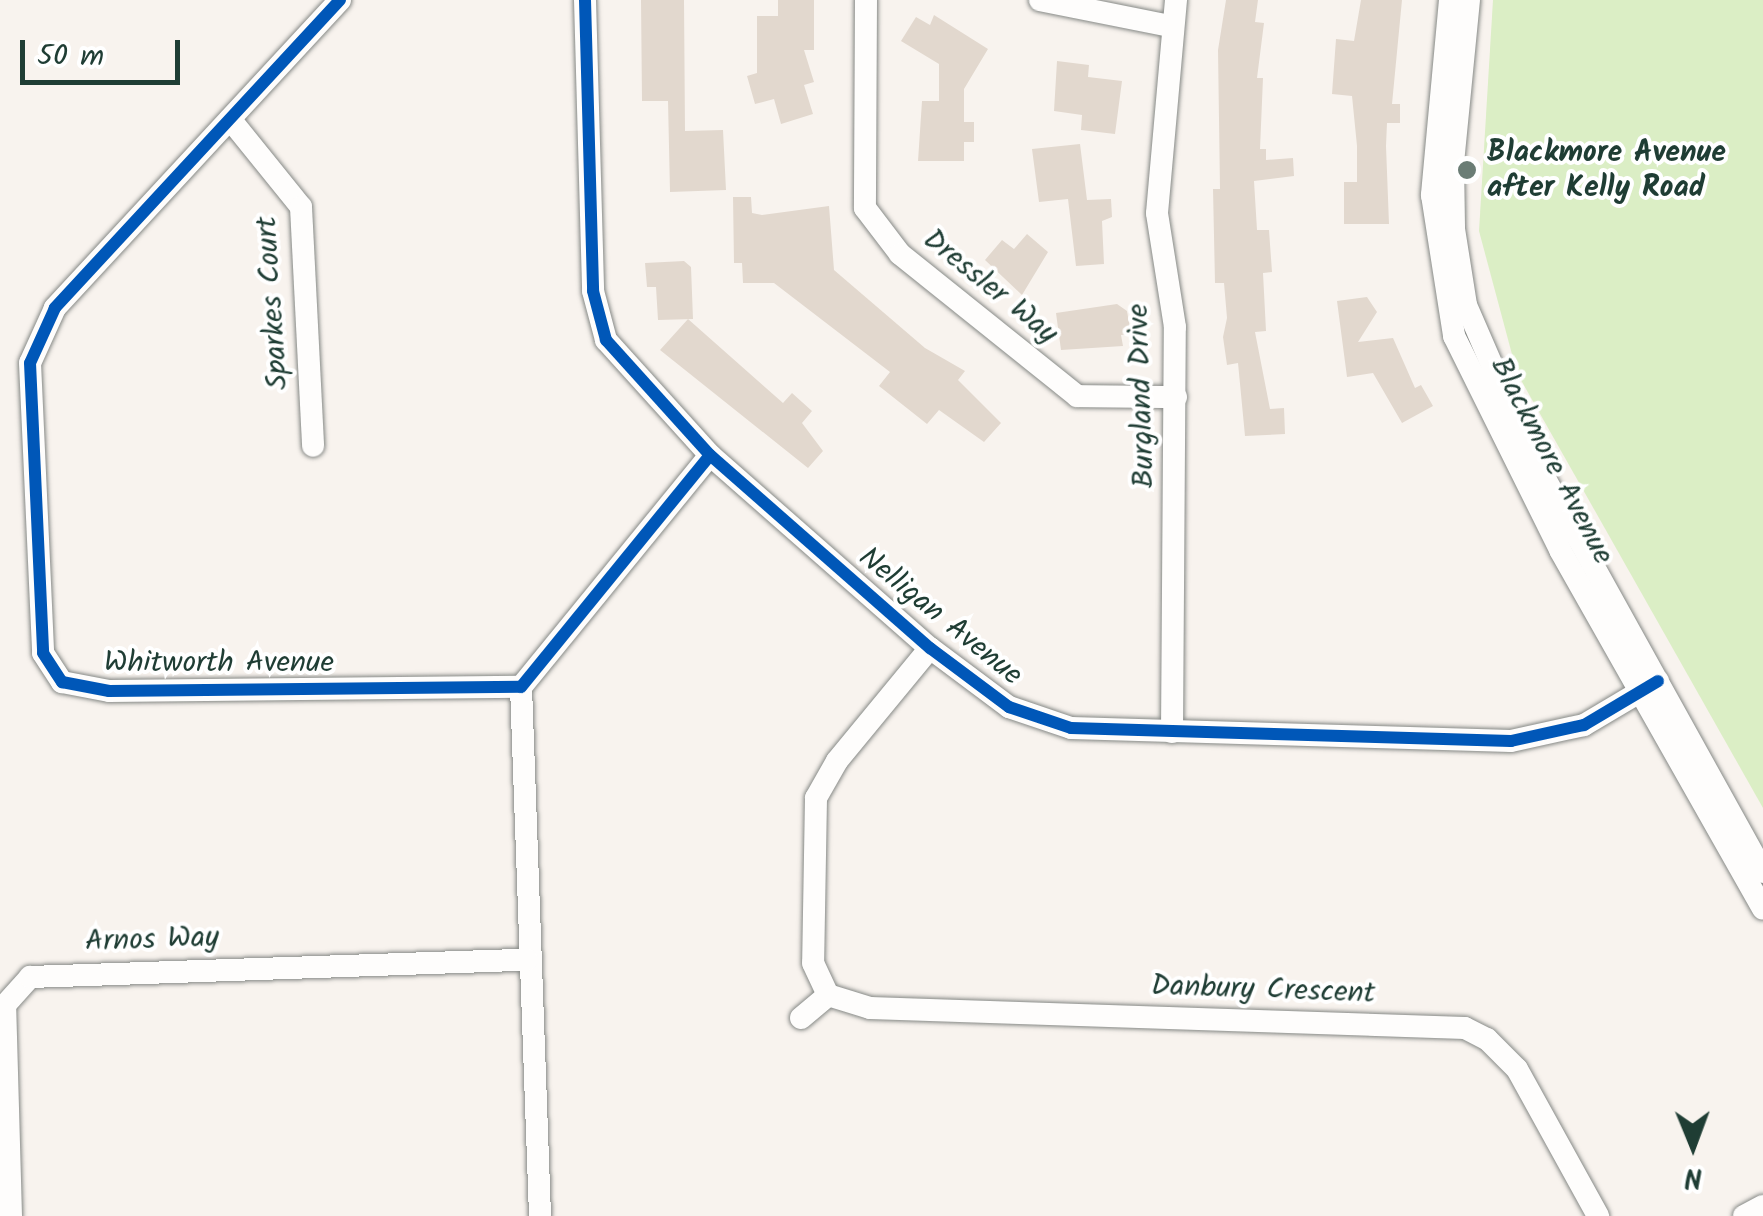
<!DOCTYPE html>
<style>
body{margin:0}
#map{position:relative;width:1763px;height:1216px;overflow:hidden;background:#f8f3ee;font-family:Kalam,sans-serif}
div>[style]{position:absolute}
.green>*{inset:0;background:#dbeec5}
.building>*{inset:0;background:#e2d8ce}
.roads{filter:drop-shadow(0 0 2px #868986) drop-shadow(0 0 2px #868986)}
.minor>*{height:22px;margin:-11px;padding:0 11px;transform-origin:11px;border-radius:11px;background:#fefdfc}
.cycleway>*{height:12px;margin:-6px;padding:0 6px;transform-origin:6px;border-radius:6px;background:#0057b8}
.dots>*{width:28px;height:28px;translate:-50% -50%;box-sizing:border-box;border:5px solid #fff;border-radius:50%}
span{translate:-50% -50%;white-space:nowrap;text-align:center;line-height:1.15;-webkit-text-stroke:8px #fff;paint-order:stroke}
.poi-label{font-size:30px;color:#1f3d34;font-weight:700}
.left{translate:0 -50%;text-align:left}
.street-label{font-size:30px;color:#1f3d34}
.north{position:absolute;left:1643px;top:1096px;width:100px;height:100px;-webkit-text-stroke:8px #fff;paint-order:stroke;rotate:179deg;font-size:28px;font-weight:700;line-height:40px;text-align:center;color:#1f3d34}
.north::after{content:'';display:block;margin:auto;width:35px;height:45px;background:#1f3d34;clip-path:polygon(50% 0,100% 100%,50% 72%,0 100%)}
.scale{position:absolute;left:20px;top:40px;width:160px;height:45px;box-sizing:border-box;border:5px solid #1f3d34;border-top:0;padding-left:12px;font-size:30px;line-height:35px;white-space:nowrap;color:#1f3d34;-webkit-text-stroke:8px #fff;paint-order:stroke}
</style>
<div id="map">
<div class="green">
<i style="clip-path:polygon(1493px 0,1763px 0,1763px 808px,1517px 373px,1479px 231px)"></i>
</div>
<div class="building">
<i style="clip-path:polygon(641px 0,684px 0,685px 131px,723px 130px,726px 190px,670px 192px,668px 101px,642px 101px)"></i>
<i style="clip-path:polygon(778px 0,814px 0,814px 50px,804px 50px,814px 82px,804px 85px,813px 114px,781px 124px,774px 99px,755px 104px,747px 76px,757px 73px,757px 16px,778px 16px)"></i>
<i style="clip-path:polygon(1226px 0,1258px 0,1255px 22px,1264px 23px,1257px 78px,1263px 78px,1260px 149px,1266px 149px,1266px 160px,1293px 158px,1294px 176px,1254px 181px,1257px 230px,1269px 230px,1272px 272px,1263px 273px,1266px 331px,1255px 332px,1270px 409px,1284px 408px,1285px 434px,1245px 436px,1238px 363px,1227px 365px,1223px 337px,1227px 318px,1224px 283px,1215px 283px,1213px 189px,1220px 189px,1218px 50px)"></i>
<i style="clip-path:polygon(1361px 0,1402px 0,1392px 104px,1400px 104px,1400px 123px,1387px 123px,1386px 146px,1389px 224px,1344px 224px,1344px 182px,1357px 182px,1357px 146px,1352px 96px,1332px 94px,1336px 39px,1354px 41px)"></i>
<i style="clip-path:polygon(934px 15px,988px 49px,964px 89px,964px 122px,974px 122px,974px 142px,964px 142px,964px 161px,918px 161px,922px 101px,939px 101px,939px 64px,901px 41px,916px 17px,930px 25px)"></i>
<i style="clip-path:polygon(1057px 61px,1089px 65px,1088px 77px,1122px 81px,1115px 134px,1081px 130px,1082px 115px,1054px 111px)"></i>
<i style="clip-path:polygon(1080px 144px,1087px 200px,1111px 199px,1112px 217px,1102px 221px,1104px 264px,1076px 266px,1068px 199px,1039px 202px,1032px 149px)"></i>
<i style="clip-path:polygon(733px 197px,751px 197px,752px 213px,762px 215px,829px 206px,834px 270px,925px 348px,965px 371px,958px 380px,1001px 423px,984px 442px,939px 410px,927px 424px,879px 386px,890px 372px,774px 283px,743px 283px,742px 263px,734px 263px)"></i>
<i style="clip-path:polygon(1027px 234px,1048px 252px,1022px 295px,985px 260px,1002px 240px,1014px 249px)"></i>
<i style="clip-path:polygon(684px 261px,691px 267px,693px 319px,658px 320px,656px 287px,647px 287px,645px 263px)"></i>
<i style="clip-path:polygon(1367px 297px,1377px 312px,1358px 342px,1393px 338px,1415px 388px,1421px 385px,1433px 406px,1402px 423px,1373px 373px,1347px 377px,1337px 301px)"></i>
<i style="clip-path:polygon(1117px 304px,1127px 311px,1131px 334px,1121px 335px,1123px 346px,1061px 350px,1056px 313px)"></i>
<i style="clip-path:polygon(688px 319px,783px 403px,792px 393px,812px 411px,802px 423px,823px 451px,808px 468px,660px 350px)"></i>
</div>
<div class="roads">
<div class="minor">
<i style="left:340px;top:0;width:420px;rotate:132.8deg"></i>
<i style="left:55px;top:308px;width:60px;rotate:114.4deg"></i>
<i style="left:30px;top:363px;width:290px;rotate:87.4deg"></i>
<i style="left:43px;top:653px;width:35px;rotate:57deg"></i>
<i style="left:62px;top:682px;width:48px;rotate:10.8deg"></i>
<i style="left:109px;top:691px;width:412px;rotate:-0.6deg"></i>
<i style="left:521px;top:687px;width:299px;rotate:-50.8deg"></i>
<i style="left:585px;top:0;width:291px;rotate:88.4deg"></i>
<i style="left:593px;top:291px;width:51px;rotate:75.1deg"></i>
<i style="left:606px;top:340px;width:155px;rotate:47.9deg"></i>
<i style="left:710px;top:455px;width:293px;rotate:41.3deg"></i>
<i style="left:930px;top:648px;width:99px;rotate:36.8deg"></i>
<i style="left:1009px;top:707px;width:65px;rotate:18.7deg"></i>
<i style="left:1071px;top:728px;width:440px;rotate:1.7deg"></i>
<i style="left:1511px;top:741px;width:75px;rotate:-12.4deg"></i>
<i style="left:1584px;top:725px;width:86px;rotate:-30.7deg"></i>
<i style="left:866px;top:0;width:208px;rotate:90.3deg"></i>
<i style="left:865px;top:208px;width:58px;rotate:52.7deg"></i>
<i style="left:900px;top:254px;width:227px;rotate:38.7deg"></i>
<i style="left:1077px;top:396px;width:99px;rotate:0.6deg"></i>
<i style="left:1040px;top:0;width:133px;rotate:11.3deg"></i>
<i style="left:1450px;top:0;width:196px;rotate:95.3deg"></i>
<i style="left:1432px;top:195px;width:143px;rotate:81.1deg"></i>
<i style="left:1454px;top:336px;width:239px;rotate:63.6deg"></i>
<i style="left:1560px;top:550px;width:412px;rotate:60.5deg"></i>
<i style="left:1469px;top:0;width:164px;rotate:95.6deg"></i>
<i style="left:1453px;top:163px;width:66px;rotate:89.1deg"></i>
<i style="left:1454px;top:229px;width:77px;rotate:81deg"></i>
<i style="left:1466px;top:305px;width:154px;rotate:66.6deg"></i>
<i style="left:1527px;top:446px;width:487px;rotate:61deg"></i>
<i style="left:230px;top:119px;width:113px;rotate:51.1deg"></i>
<i style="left:301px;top:207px;width:239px;rotate:87.1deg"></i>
<i style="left:930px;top:648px;width:146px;rotate:129.5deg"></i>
<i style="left:837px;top:761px;width:43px;rotate:119.6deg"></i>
<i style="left:816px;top:798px;width:165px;rotate:91deg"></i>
<i style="left:813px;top:963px;width:35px;rotate:65deg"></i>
<i style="left:828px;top:995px;width:44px;rotate:17.2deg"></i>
<i style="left:870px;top:1008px;width:595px;rotate:1.93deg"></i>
<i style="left:1465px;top:1028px;width:25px;rotate:27deg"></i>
<i style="left:1487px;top:1039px;width:42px;rotate:45deg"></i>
<i style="left:1517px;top:1069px;width:168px;rotate:61.1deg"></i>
<i style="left:521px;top:687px;width:529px;rotate:87.94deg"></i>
<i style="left:1172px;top:732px;width:405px;rotate:-89.6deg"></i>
<i style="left:1175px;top:327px;width:115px;rotate:-99deg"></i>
<i style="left:1157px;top:213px;width:214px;rotate:-84.9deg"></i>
<i style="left:801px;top:1018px;width:35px;rotate:-40deg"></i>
<i style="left:11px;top:1216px;width:211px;rotate:-91.6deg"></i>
<i style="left:5px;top:1005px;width:38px;rotate:-48deg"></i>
<i style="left:30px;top:977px;width:497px;rotate:-2deg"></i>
<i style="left:1744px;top:1216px;width:21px;rotate:-28deg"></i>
</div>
</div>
<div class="cycleway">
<i style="left:340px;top:0;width:420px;rotate:132.8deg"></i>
<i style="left:55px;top:308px;width:60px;rotate:114.4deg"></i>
<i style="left:30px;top:363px;width:290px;rotate:87.4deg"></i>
<i style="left:43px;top:653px;width:35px;rotate:57deg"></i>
<i style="left:62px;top:682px;width:48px;rotate:10.8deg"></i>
<i style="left:109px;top:691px;width:412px;rotate:-0.6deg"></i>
<i style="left:521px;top:687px;width:299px;rotate:-50.8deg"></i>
<i style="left:585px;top:0;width:291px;rotate:88.4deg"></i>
<i style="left:593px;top:291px;width:51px;rotate:75.1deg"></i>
<i style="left:606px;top:340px;width:155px;rotate:47.9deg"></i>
<i style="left:710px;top:455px;width:293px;rotate:41.3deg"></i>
<i style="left:930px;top:648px;width:99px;rotate:36.8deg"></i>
<i style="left:1009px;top:707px;width:65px;rotate:18.7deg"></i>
<i style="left:1071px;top:728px;width:440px;rotate:1.7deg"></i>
<i style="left:1511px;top:741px;width:75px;rotate:-12.4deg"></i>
<i style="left:1584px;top:725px;width:86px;rotate:-30.7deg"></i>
</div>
<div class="dots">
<i style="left:1467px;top:170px;background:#6b7d75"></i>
</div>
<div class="poi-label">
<span class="left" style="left:1487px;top:170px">Blackmore Avenue<br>after Kelly Road</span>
</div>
<div class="street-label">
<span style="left:990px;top:287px;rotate:39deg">Dressler Way</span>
<span style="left:273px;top:303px;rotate:-94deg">Sparkes Court</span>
<span style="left:1142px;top:396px;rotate:-92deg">Burgland Drive</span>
<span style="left:1551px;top:461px;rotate:62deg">Blackmore Avenue</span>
<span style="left:940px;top:617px;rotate:39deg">Nelligan Avenue</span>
<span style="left:219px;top:663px">Whitworth Avenue</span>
<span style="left:152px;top:940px;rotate:-2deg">Arnos Way</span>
<span style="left:1263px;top:990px;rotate:2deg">Danbury Crescent</span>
</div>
<div class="north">N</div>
<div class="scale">50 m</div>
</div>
